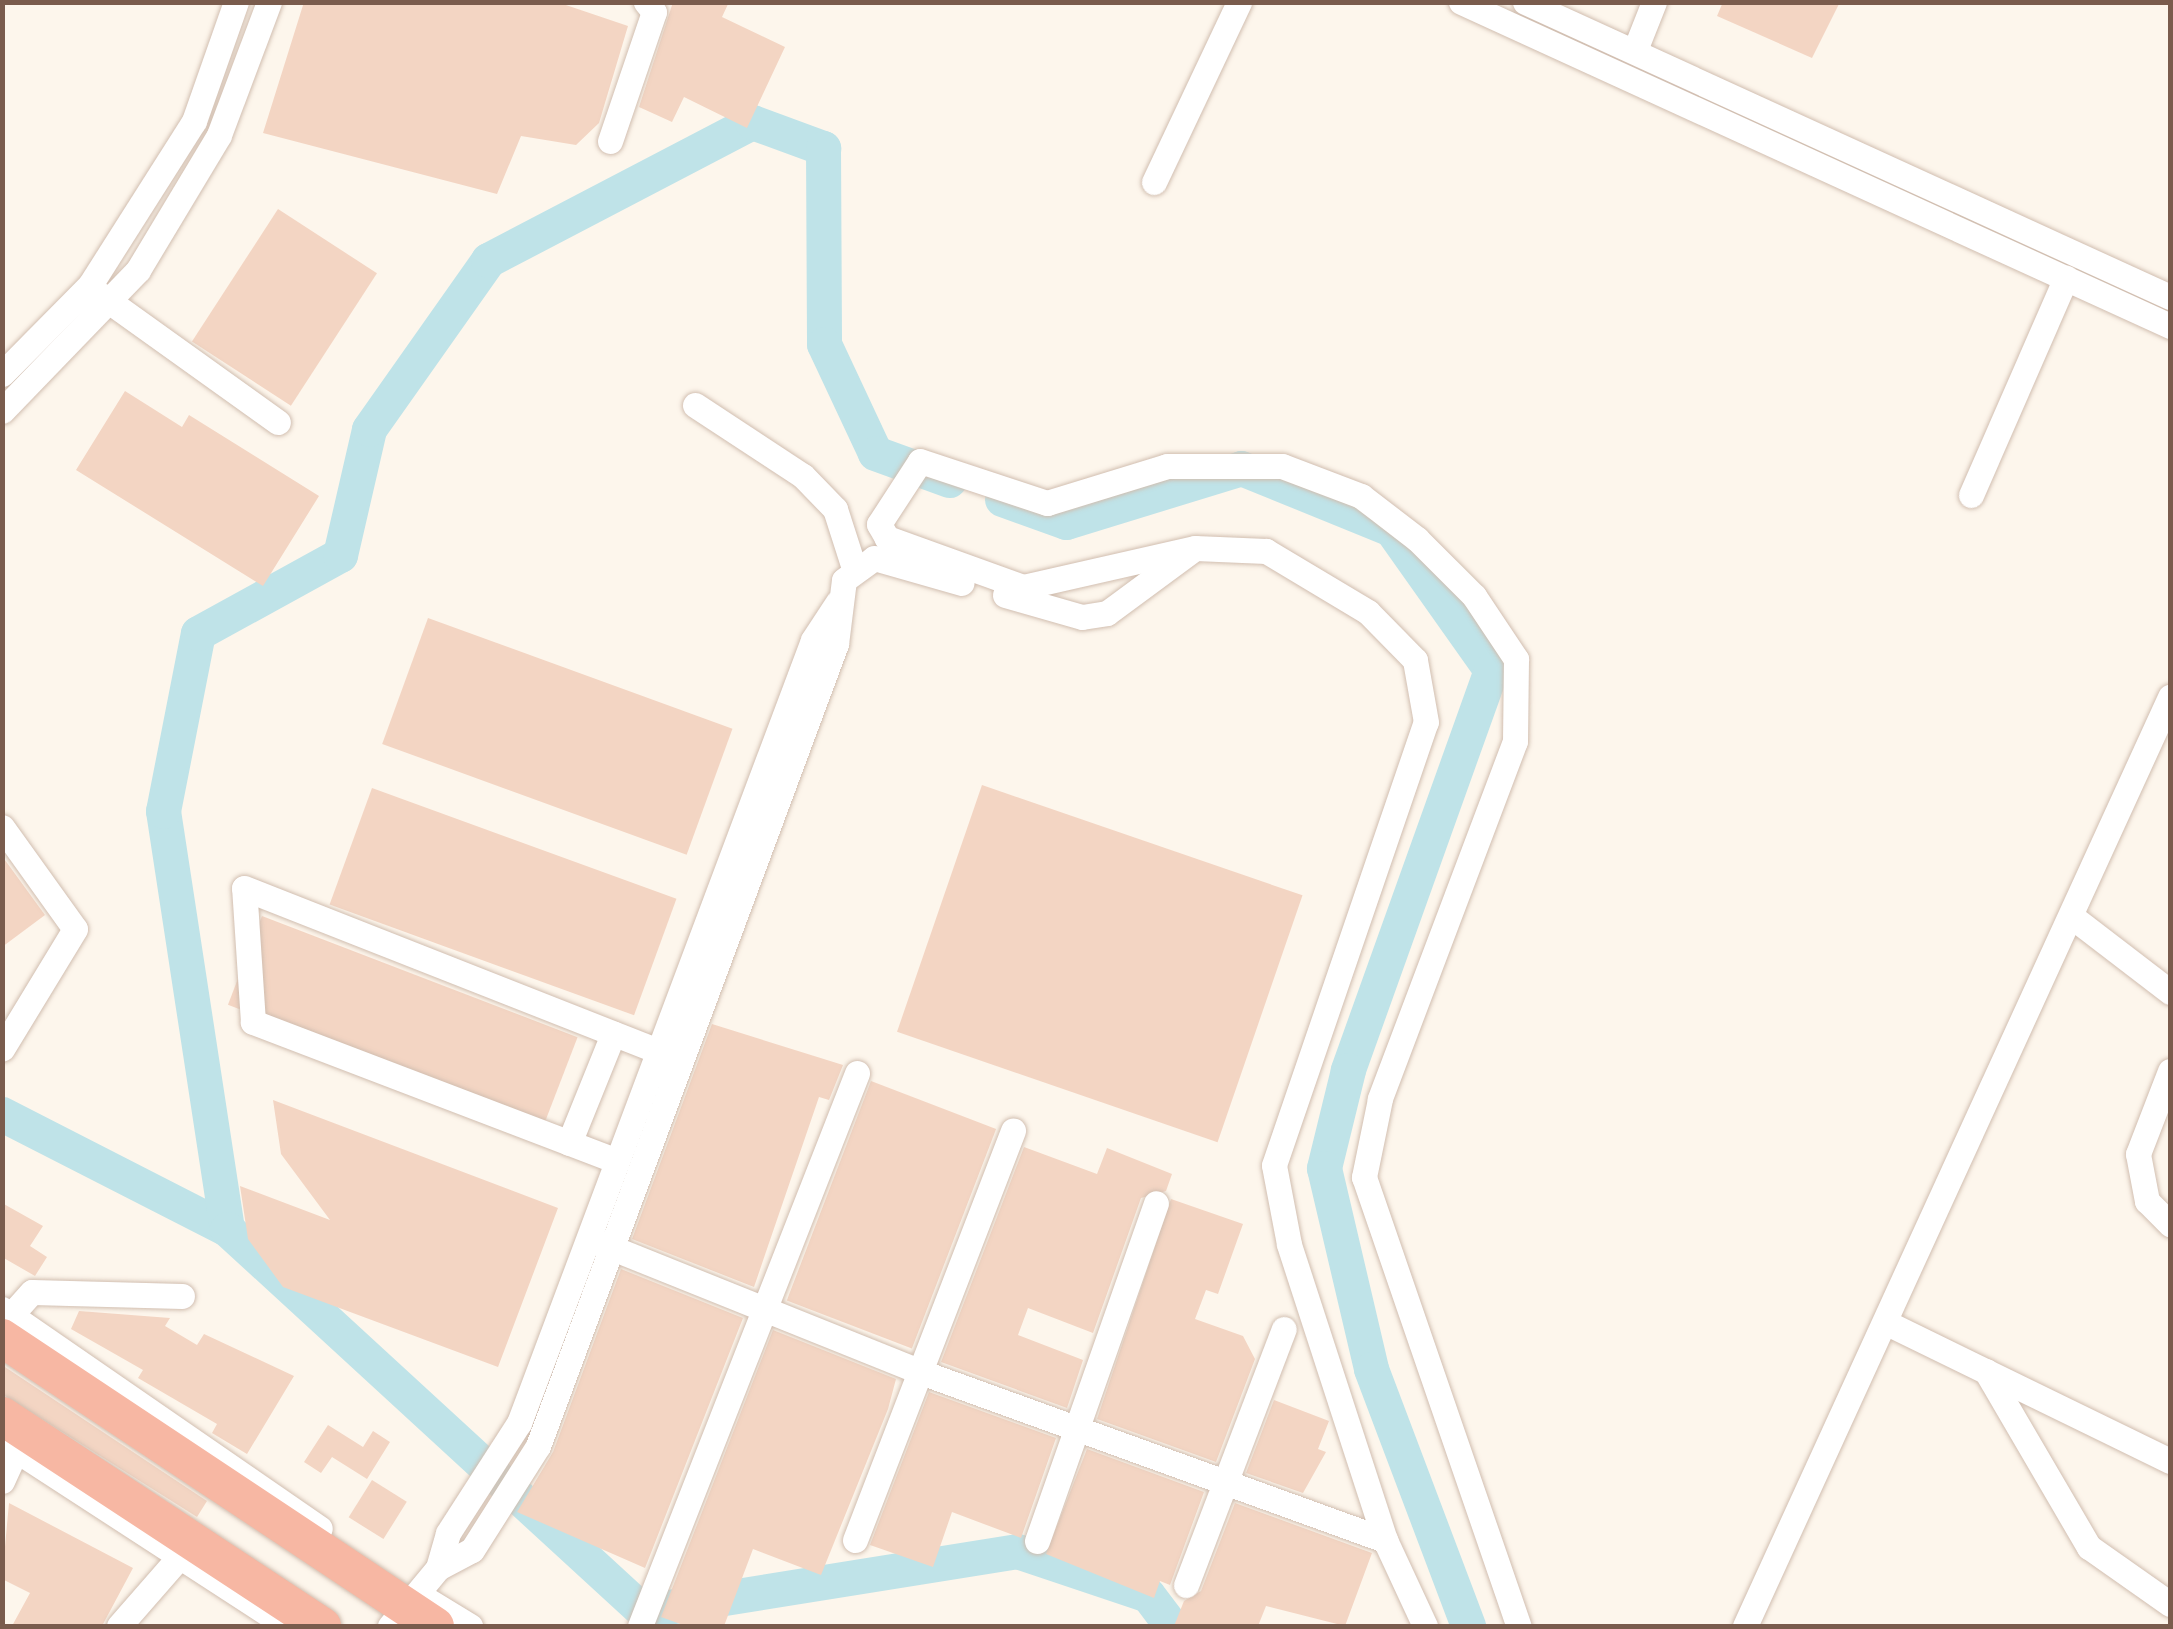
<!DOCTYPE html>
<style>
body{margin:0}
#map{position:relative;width:2173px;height:1629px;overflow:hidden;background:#fdf6ec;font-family:Barlow,sans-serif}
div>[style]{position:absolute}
.river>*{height:35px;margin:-17.5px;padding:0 17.5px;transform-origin:17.5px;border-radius:17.5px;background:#bfe3e8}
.building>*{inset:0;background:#f3d5c3;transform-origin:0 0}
.roads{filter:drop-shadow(0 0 2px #d1beb0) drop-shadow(0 0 2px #d1beb0)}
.minor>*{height:25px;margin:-12.5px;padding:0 12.5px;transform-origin:12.5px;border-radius:12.5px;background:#fff}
.highway>*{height:38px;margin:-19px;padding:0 19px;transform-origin:19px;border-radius:19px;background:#f7b7a3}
span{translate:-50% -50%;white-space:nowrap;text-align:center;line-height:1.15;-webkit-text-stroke:10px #fffaf3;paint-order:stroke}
.frame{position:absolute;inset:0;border:5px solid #7a5c4d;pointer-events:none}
</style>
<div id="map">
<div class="river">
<i style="left:1002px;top:499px;width:68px;rotate:19.8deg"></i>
<i style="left:1066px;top:522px;width:183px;rotate:-17.1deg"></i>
<i style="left:1241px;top:468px;width:162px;rotate:22.1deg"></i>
<i style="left:1391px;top:529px;width:173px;rotate:54.7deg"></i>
<i style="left:1491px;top:670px;width:425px;rotate:109.7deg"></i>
<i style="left:1348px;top:1070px;width:101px;rotate:103.8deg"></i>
<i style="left:1324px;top:1168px;width:206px;rotate:76.8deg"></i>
<i style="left:1371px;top:1369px;width:275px;rotate:69.3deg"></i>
<i style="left:2px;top:1114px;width:253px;rotate:27.1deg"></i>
<i style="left:227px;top:1229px;width:423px;rotate:-98.7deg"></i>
<i style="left:163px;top:811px;width:181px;rotate:-78.9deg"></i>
<i style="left:198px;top:633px;width:162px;rotate:-28.8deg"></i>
<i style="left:340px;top:555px;width:129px;rotate:-77deg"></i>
<i style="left:369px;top:429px;width:207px;rotate:-54.8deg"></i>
<i style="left:488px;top:260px;width:298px;rotate:-27.6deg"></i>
<i style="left:752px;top:122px;width:76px;rotate:20.1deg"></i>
<i style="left:823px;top:148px;width:196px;rotate:89.7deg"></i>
<i style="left:824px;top:344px;width:120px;rotate:64.9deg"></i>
<i style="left:875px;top:453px;width:79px;rotate:20deg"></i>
<i style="left:227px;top:1229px;width:565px;rotate:42.56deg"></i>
<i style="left:643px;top:1611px;width:379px;rotate:-9.1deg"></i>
<i style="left:1017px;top:1551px;width:138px;rotate:18.6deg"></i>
<i style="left:1148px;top:1595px;width:39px;rotate:53deg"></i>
</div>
<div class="building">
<i style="clip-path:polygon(304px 2px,557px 2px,628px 26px,599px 123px,576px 145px,521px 136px,497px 194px,263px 133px)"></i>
<i style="clip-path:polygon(673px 2px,729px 2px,722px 17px,785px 47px,747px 128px,684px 97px,672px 122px,639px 107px)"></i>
<i style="clip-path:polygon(1723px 2px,1840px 2px,1812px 58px,1717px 16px)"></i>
<i style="left:278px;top:209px;width:118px;height:158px;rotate:33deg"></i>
<i style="clip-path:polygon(125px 391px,182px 427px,189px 415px,319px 496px,263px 586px,76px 470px)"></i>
<i style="left:428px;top:618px;width:324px;height:134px;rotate:20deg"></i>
<i style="left:982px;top:785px;width:339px;height:261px;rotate:19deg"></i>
<i style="left:372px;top:788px;width:324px;height:124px;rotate:20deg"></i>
<i style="clip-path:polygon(2px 856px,45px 915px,2px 947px)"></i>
<i style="left:262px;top:916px;width:338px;height:95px;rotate:21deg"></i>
<i style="clip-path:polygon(712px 1024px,843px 1065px,829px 1100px,819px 1097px,754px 1287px,632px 1239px)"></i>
<i style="left:871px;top:1081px;width:134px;height:235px;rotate:21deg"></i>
<i style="clip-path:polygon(273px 1100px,558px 1208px,498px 1367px,283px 1287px,248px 1239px,240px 1186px,330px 1220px,281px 1154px)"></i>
<i style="clip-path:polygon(1024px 1147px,1097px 1174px,1107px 1148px,1172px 1174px,1166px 1191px,1141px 1198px,1093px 1333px,1028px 1308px,1018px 1335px,1083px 1360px,1067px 1408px,941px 1362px)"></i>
<i style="clip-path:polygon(1171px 1199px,1243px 1224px,1218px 1294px,1206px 1290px,1195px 1319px,1243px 1336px,1255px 1359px,1216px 1462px,1097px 1419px)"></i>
<i style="clip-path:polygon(2px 1203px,43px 1226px,30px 1246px,47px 1257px,35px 1276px,2px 1257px)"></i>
<i style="clip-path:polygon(621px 1269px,743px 1318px,645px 1568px,517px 1512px,553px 1452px)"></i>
<i style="clip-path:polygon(79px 1311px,170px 1318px,165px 1326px,197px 1345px,204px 1334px,294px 1376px,247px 1454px,212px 1433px,217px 1424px,138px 1378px,143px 1370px,71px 1329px)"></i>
<i style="clip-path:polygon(773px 1330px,896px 1379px,888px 1409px,821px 1575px,753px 1549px,724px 1626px,686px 1626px,661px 1617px)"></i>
<i style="clip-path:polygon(2px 1365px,207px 1501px,197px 1517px,2px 1394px)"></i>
<i style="clip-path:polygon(929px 1392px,1056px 1438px,1021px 1538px,952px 1512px,933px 1567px,870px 1545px)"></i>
<i style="clip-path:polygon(1274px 1400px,1329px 1421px,1318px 1449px,1326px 1452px,1303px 1493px,1246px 1473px)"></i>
<i style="clip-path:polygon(328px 1425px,363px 1447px,373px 1431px,390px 1442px,367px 1479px,332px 1457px,321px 1473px,304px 1462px)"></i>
<i style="clip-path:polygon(1087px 1449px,1204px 1492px,1170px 1585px,1160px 1581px,1154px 1598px,1046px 1554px)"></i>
<i style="left:372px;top:1480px;width:41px;height:44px;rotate:32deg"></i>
<i style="clip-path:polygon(9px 1503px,133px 1568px,102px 1626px,12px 1626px,30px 1593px,2px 1579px)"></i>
<i style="clip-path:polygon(1235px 1503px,1372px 1553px,1345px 1626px,1266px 1606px,1258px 1626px,1174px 1626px,1184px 1601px,1201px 1591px)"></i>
</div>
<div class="roads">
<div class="minor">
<i style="left:1461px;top:2px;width:780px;rotate:24.56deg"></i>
<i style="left:1525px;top:2px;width:709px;rotate:24.58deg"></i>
<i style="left:1635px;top:50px;width:52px;rotate:-68.4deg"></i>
<i style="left:610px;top:141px;width:136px;rotate:-71.2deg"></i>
<i style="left:654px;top:12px;width:13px;rotate:-129deg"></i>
<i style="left:1154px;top:182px;width:199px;rotate:-64.7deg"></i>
<i style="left:99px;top:294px;width:220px;rotate:35.6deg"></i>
<i style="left:2px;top:374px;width:125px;rotate:-45.3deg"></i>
<i style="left:90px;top:285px;width:194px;rotate:-57.6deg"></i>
<i style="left:194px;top:121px;width:126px;rotate:-70.6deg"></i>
<i style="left:695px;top:405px;width:129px;rotate:33.3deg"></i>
<i style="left:803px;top:476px;width:46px;rotate:45.9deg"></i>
<i style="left:835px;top:509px;width:59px;rotate:72.2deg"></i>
<i style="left:2px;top:411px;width:196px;rotate:-46deg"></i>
<i style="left:138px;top:270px;width:157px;rotate:-59deg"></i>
<i style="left:219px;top:135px;width:142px;rotate:-69.4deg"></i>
<i style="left:1971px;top:495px;width:237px;rotate:-66.4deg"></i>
<i style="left:1005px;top:595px;width:80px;rotate:15.9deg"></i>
<i style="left:1082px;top:617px;width:25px;rotate:-9deg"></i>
<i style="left:1107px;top:613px;width:104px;rotate:-36.4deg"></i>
<i style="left:2px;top:827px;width:125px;rotate:54.4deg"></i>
<i style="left:75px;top:929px;width:140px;rotate:121.3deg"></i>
<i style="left:2071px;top:916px;width:125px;rotate:37.5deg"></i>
<i style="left:2170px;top:1071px;width:89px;rotate:111.1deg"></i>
<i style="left:2138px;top:1154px;width:48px;rotate:79.2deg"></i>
<i style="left:2147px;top:1201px;width:33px;rotate:45deg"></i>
<i style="left:569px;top:1143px;width:118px;rotate:-68deg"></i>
<i style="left:617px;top:1161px;width:390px;rotate:-159.1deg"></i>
<i style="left:253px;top:1022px;width:134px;rotate:-93.8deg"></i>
<i style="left:244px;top:888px;width:444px;rotate:21.5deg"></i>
<i style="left:595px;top:1241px;width:348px;rotate:21.9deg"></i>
<i style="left:918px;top:1371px;width:497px;rotate:19.9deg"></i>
<i style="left:2px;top:1309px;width:386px;rotate:34.6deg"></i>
<i style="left:11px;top:1315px;width:31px;rotate:-48deg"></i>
<i style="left:32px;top:1292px;width:150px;rotate:1.5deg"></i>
<i style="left:1885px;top:1322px;width:317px;rotate:26deg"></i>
<i style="left:1986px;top:1371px;width:204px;rotate:59.7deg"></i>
<i style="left:2089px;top:1547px;width:99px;rotate:35.1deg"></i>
<i style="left:2px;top:1441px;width:340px;rotate:33deg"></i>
<i style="left:2px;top:1481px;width:51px;rotate:-65.5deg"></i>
<i style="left:855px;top:1540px;width:439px;rotate:-68.9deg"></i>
<i style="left:1037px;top:1541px;width:358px;rotate:-70.6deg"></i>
<i style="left:438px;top:1568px;width:38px;rotate:-28deg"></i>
<i style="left:472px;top:1550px;width:123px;rotate:-57.6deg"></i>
<i style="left:538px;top:1446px;width:856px;rotate:-69.62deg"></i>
<i style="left:836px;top:644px;width:64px;rotate:-82.9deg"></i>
<i style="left:844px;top:580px;width:37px;rotate:-36deg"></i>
<i style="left:874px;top:558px;width:91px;rotate:15.9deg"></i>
<i style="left:1186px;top:1585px;width:274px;rotate:-69.1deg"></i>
<i style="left:419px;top:1595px;width:60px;rotate:31.3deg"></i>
<i style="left:119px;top:1626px;width:93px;rotate:-48.9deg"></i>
<i style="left:390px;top:1626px;width:75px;rotate:-50.4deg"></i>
<i style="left:438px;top:1568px;width:36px;rotate:-74deg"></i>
<i style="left:448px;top:1533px;width:131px;rotate:-57.2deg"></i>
<i style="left:519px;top:1423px;width:836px;rotate:-69.42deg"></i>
<i style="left:813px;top:640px;width:45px;rotate:-56.7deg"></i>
<i style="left:640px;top:1626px;width:594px;rotate:-68.57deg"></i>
<i style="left:1425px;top:1626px;width:95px;rotate:-114.9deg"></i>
<i style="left:1385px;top:1540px;width:311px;rotate:-108deg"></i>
<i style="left:1289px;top:1244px;width:80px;rotate:-100.8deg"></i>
<i style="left:1274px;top:1165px;width:468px;rotate:-71.1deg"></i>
<i style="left:1426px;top:722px;width:63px;rotate:-100.1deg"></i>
<i style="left:1415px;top:660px;width:67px;rotate:-134.4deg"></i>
<i style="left:1368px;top:612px;width:119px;rotate:-149.1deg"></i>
<i style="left:1266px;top:551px;width:71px;rotate:-177.6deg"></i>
<i style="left:1195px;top:548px;width:176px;rotate:167.2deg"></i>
<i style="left:1023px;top:587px;width:145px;rotate:-160.2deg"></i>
<i style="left:887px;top:538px;width:16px;rotate:-120deg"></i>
<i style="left:879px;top:524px;width:75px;rotate:-56.9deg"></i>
<i style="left:920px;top:461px;width:134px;rotate:18.3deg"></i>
<i style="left:1047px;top:503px;width:126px;rotate:-17.1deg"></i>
<i style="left:1167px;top:466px;width:115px"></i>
<i style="left:1282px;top:466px;width:85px;rotate:20.8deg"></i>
<i style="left:1361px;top:496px;width:71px;rotate:37.5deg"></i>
<i style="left:1417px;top:539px;width:81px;rotate:45deg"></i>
<i style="left:1474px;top:596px;width:76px;rotate:56.3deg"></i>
<i style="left:1516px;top:659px;width:82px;rotate:90.7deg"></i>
<i style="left:1515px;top:741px;width:383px;rotate:110.7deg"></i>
<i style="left:1380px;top:1099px;width:80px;rotate:101.6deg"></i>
<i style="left:1364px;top:1177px;width:475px;rotate:71deg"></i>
<i style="left:1745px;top:1626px;width:1022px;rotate:-65.42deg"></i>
</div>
<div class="highway">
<i style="left:2px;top:1338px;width:520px;rotate:33.63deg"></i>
<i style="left:2px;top:1416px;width:383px;rotate:33.3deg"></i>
</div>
</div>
<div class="frame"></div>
</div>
